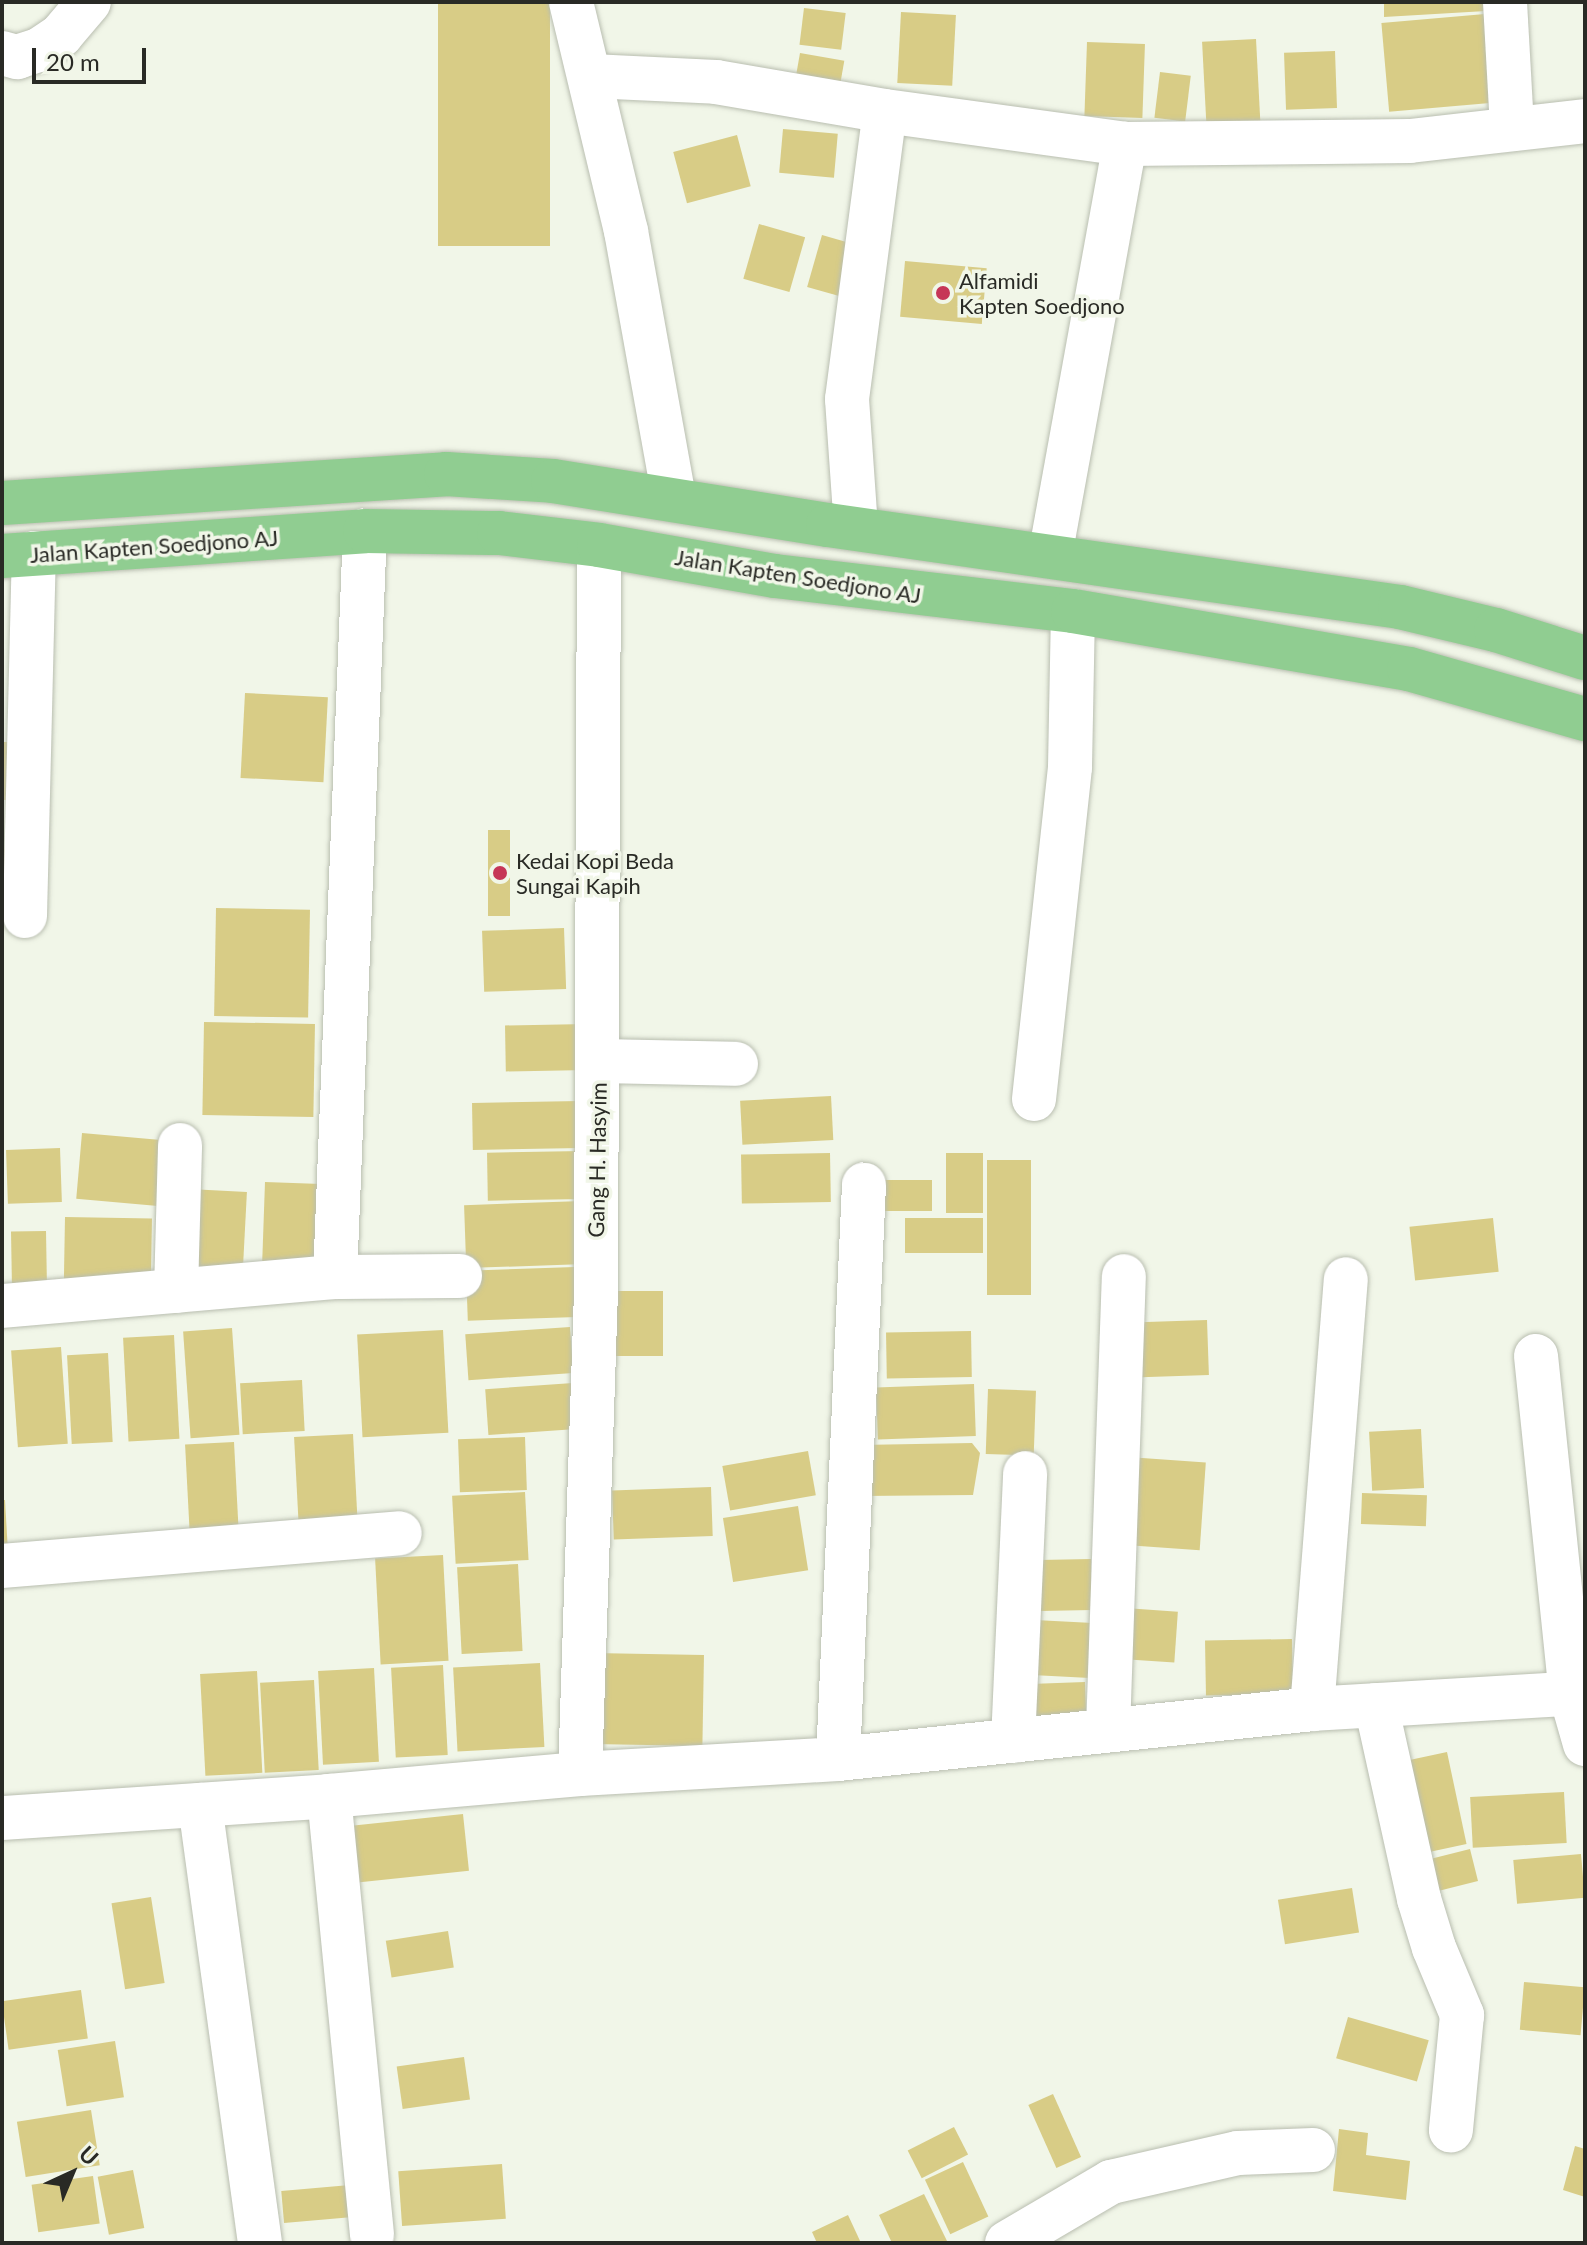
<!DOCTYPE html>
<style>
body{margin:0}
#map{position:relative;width:1587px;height:2245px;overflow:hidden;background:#f1f6e8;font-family:Lato,sans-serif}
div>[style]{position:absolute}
.building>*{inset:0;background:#d8cc86;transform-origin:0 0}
.roads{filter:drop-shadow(0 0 2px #b9beb0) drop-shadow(0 0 2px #b9beb0)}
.minor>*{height:44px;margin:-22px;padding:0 22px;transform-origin:22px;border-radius:22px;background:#fff}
.major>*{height:44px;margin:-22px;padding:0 22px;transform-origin:22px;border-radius:22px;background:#90cd91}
.dots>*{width:22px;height:22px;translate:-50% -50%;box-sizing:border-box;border:4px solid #f1f6e8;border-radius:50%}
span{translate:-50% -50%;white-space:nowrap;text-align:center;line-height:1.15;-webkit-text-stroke:7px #f1f6e8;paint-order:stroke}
.poi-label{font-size:22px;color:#292a25}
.left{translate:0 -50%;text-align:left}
.street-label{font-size:22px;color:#292a25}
.frame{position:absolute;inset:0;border:4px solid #292a25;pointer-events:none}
.north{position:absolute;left:32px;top:2133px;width:80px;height:80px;-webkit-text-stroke:6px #f1f6e8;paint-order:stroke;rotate:44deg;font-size:22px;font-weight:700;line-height:32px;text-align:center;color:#292a25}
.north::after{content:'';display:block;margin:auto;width:28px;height:36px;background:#292a25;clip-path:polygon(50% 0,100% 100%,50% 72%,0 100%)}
.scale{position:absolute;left:32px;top:48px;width:114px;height:36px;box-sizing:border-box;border:4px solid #292a25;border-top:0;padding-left:10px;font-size:24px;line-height:28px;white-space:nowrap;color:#292a25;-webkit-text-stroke:6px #f1f6e8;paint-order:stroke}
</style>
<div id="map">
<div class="building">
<i style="left:438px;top:2px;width:112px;height:244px"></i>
<i style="clip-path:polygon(1384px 2px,1486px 2px,1486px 11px,1384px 17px)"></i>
<i style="left:804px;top:8px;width:42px;height:37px;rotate:7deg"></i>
<i style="left:901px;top:12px;width:55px;height:71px;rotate:3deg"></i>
<i style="left:1485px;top:14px;width:89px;height:104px;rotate:85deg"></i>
<i style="left:1256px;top:39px;width:94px;height:54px;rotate:87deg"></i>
<i style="left:1087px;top:42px;width:58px;height:74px;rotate:2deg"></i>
<i style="left:1335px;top:51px;width:57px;height:51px;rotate:88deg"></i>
<i style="left:800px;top:53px;width:45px;height:21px;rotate:10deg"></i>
<i style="left:1160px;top:72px;width:31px;height:46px;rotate:7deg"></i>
<i style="left:783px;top:129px;width:55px;height:44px;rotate:5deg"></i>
<i style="left:737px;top:135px;width:53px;height:66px;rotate:75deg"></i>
<i style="left:759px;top:224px;width:48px;height:57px;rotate:16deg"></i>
<i style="left:822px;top:235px;width:37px;height:54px;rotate:16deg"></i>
<i style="left:905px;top:261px;width:82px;height:56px;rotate:5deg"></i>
<i style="left:245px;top:693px;width:83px;height:85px;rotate:3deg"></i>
<i style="clip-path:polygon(2px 742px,8px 742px,9px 800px,2px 800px)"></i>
<i style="left:488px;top:830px;width:22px;height:86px"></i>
<i style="clip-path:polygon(2px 832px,11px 889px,2px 890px)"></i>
<i style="left:216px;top:908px;width:94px;height:108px;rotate:1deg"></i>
<i style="left:564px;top:928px;width:61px;height:82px;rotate:88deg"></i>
<i style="left:204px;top:1022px;width:111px;height:93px;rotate:1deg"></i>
<i style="left:587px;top:1024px;width:46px;height:82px;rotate:89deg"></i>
<i style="left:831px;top:1096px;width:44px;height:91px;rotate:87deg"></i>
<i style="left:580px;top:1101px;width:47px;height:108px;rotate:89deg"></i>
<i style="left:82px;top:1133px;width:82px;height:66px;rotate:5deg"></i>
<i style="left:60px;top:1148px;width:54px;height:54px;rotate:88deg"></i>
<i style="left:583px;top:1151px;width:48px;height:96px;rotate:89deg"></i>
<i style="left:830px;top:1153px;width:49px;height:89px;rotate:89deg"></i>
<i style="left:946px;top:1153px;width:37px;height:60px"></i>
<i style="left:987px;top:1160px;width:44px;height:135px"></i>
<i style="left:932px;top:1180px;width:31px;height:55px;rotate:90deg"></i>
<i style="left:265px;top:1182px;width:56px;height:95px;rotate:2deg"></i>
<i style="left:189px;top:1189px;width:58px;height:90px;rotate:3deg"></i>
<i style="left:583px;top:1201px;width:63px;height:119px;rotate:88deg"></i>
<i style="left:65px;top:1217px;width:87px;height:69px;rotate:1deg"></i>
<i style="left:983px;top:1218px;width:35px;height:78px;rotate:90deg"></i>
<i style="left:1493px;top:1218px;width:54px;height:84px;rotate:84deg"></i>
<i style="left:46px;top:1231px;width:55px;height:35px;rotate:89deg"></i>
<i style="left:575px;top:1267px;width:50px;height:109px;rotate:88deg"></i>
<i style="left:611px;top:1291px;width:52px;height:65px"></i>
<i style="left:1207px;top:1320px;width:55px;height:68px;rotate:88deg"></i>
<i style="left:570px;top:1327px;width:46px;height:105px;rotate:86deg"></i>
<i style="left:232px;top:1328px;width:107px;height:49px;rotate:86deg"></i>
<i style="left:443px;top:1330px;width:103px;height:86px;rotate:87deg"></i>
<i style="left:971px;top:1331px;width:46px;height:85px;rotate:89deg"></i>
<i style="left:174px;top:1335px;width:104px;height:51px;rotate:87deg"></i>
<i style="left:61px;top:1347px;width:97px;height:50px;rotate:86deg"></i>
<i style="left:108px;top:1353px;width:89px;height:41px;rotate:87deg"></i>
<i style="left:302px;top:1380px;width:51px;height:62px;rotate:87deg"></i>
<i style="left:573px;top:1383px;width:46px;height:88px;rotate:86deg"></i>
<i style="left:974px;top:1384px;width:52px;height:98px;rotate:88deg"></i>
<i style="left:988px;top:1389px;width:48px;height:65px;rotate:2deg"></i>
<i style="left:1421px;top:1429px;width:59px;height:52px;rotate:87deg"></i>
<i style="left:353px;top:1434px;width:94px;height:59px;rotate:87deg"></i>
<i style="left:525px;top:1437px;width:53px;height:67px;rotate:88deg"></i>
<i style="left:234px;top:1442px;width:104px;height:49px;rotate:87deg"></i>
<i style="clip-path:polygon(972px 1443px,980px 1453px,973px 1495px,861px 1496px,860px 1445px)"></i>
<i style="left:808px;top:1451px;width:45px;height:87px;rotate:80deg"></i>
<i style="left:1128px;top:1457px;width:78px;height:88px;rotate:4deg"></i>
<i style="left:711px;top:1487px;width:49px;height:99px;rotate:88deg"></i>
<i style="left:525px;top:1492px;width:68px;height:73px;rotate:87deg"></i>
<i style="left:1362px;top:1493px;width:65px;height:31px;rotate:2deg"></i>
<i style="clip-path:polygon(2px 1500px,5px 1500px,8px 1552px,2px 1552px)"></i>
<i style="left:798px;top:1506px;width:65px;height:76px;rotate:81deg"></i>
<i style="left:443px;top:1555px;width:106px;height:68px;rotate:87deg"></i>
<i style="left:1091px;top:1559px;width:51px;height:65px;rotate:89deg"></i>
<i style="left:518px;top:1564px;width:87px;height:61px;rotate:87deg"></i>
<i style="left:1125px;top:1608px;width:53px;height:51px;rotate:4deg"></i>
<i style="left:1035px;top:1620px;width:58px;height:55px;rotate:3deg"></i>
<i style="left:1292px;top:1639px;width:55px;height:87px;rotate:89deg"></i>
<i style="left:593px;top:1653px;width:111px;height:91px;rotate:1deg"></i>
<i style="left:540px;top:1663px;width:84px;height:87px;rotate:87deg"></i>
<i style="left:443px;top:1665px;width:90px;height:52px;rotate:87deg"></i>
<i style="left:374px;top:1668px;width:94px;height:56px;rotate:87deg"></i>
<i style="left:257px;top:1671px;width:102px;height:57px;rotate:87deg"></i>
<i style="left:314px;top:1680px;width:90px;height:54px;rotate:87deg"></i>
<i style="left:1085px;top:1682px;width:47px;height:62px;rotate:88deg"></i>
<i style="left:1447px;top:1752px;width:94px;height:43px;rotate:78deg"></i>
<i style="left:1564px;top:1792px;width:51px;height:94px;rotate:87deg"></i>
<i style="left:463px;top:1814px;width:57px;height:112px;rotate:84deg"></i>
<i style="left:1470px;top:1849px;width:33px;height:44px;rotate:76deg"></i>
<i style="left:1581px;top:1854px;width:44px;height:68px;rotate:85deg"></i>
<i style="left:1352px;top:1888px;width:45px;height:75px;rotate:81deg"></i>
<i style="left:151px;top:1897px;width:87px;height:40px;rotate:81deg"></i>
<i style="left:448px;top:1931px;width:37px;height:63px;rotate:81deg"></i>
<i style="left:1524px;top:1982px;width:61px;height:48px;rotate:5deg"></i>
<i style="left:81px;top:1990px;width:49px;height:80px;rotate:82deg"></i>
<i style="left:1348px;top:2017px;width:84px;height:43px;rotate:16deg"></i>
<i style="left:115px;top:2041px;width:57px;height:58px;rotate:81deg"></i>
<i style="left:464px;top:2057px;width:43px;height:68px;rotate:82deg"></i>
<i style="left:1053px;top:2094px;width:69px;height:27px;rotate:66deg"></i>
<i style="left:91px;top:2110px;width:56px;height:75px;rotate:81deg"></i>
<i style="left:954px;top:2127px;width:31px;height:52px;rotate:63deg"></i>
<i style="clip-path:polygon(1339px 2129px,1368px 2133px,1366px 2155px,1410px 2161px,1406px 2200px,1333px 2191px)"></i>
<i style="clip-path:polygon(1575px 2146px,1585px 2149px,1585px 2197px,1563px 2190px)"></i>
<i style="left:963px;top:2162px;width:60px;height:42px;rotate:65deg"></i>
<i style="left:502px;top:2164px;width:55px;height:104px;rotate:86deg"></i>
<i style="left:133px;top:2170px;width:59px;height:36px;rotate:79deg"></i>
<i style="left:93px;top:2176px;width:48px;height:62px;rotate:82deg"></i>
<i style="left:350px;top:2185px;width:32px;height:69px;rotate:85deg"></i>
<i style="clip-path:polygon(924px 2194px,948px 2243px,892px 2243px,879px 2215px)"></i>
<i style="clip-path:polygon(848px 2215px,861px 2243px,817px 2243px,812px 2232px)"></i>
</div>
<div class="roads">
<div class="minor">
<i style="left:571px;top:2px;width:236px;rotate:76.5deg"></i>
<i style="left:626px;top:231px;width:272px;rotate:79.8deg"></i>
<i style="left:1505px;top:2px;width:127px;rotate:86.8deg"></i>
<i style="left:2px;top:53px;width:16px;rotate:15deg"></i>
<i style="left:17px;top:57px;width:23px;rotate:-18deg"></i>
<i style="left:39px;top:50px;width:27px;rotate:-34deg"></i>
<i style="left:61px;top:35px;width:43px;rotate:-49.7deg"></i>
<i style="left:591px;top:76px;width:125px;rotate:2.7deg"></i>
<i style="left:716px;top:82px;width:171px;rotate:9.7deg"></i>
<i style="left:885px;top:111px;width:242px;rotate:7.8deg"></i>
<i style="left:1125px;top:144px;width:285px;rotate:-0.6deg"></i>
<i style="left:1410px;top:141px;width:176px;rotate:-6.5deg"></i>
<i style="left:856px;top:528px;width:129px;rotate:-94deg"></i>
<i style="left:847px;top:399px;width:290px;rotate:-82.5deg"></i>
<i style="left:1050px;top:556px;width:419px;rotate:-79.7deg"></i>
<i style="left:25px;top:916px;width:363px;rotate:-88.6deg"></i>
<i style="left:598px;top:1061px;width:138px;rotate:1.2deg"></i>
<i style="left:1034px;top:1099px;width:334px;rotate:-83.8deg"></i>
<i style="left:1070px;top:767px;width:156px;rotate:-88.9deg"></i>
<i style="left:335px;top:1277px;width:125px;rotate:-0.5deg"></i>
<i style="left:176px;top:1291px;width:146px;rotate:-88.4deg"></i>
<i style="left:2px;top:1306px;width:334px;rotate:-5deg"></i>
<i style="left:335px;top:1277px;width:747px;rotate:-87.7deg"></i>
<i style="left:1536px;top:1356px;width:341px;rotate:84.1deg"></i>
<i style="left:1571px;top:1695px;width:51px;rotate:74.1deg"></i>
<i style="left:2px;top:1566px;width:399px;rotate:-4.7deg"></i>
<i style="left:1376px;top:1705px;width:199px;rotate:77.5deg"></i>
<i style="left:1419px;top:1899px;width:51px;rotate:73deg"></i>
<i style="left:1434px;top:1948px;width:73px;rotate:67.3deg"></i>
<i style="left:1462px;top:2015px;width:116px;rotate:95.5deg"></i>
<i style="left:1312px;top:1709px;width:431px;rotate:-85.5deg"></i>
<i style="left:1108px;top:1730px;width:454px;rotate:-88deg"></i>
<i style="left:1013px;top:1741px;width:268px;rotate:-87.4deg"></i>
<i style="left:838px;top:1759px;width:575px;rotate:-87.41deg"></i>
<i style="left:580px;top:1774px;width:493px;rotate:-88.1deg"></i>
<i style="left:596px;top:1281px;width:736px;rotate:-89.77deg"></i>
<i style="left:329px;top:1796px;width:441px;rotate:84.4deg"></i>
<i style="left:200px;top:1805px;width:442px;rotate:82.2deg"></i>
<i style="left:2px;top:1818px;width:328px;rotate:-3.8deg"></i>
<i style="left:329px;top:1796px;width:252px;rotate:-5deg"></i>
<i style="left:580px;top:1774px;width:258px;rotate:-3.3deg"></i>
<i style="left:838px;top:1759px;width:477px;rotate:-6deg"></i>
<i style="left:1312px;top:1709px;width:273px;rotate:-3.4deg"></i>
<i style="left:1007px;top:2243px;width:121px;rotate:-30.4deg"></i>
<i style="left:1111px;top:2182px;width:130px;rotate:-12.9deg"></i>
<i style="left:1238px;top:2153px;width:75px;rotate:-2.3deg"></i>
</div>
<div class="major">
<i style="left:2px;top:503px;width:445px;rotate:-3.7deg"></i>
<i style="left:446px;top:474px;width:107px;rotate:3.7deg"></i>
<i style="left:553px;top:481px;width:278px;rotate:9.1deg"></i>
<i style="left:828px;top:525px;width:578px;rotate:8.16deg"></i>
<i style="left:1400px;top:607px;width:99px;rotate:13.5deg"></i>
<i style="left:1496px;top:630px;width:93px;rotate:17.5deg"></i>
<i style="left:2px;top:556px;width:364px;rotate:-3.9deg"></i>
<i style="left:365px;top:531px;width:134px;rotate:0.9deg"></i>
<i style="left:499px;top:533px;width:101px;rotate:6.8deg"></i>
<i style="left:599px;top:545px;width:179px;rotate:10deg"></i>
<i style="left:775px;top:576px;width:300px;rotate:6.7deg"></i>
<i style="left:1073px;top:611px;width:341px;rotate:9.8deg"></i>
<i style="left:1409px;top:669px;width:183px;rotate:15.9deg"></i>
</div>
</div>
<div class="dots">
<i style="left:943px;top:293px;background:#c63657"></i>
<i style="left:500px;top:873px;background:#c63657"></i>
</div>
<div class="poi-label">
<span class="left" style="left:959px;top:293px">Alfamidi<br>Kapten Soedjono</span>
<span class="left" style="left:516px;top:873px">Kedai Kopi Beda<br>Sungai Kapih</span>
</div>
<div class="street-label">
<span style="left:154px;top:546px;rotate:-4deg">Jalan Kapten Soedjono AJ</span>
<span style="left:798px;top:576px;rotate:9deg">Jalan Kapten Soedjono AJ</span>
<span style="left:597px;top:1160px;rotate:-89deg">Gang H. Hasyim</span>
</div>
<div class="frame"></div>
<div class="north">U</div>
<div class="scale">20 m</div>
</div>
